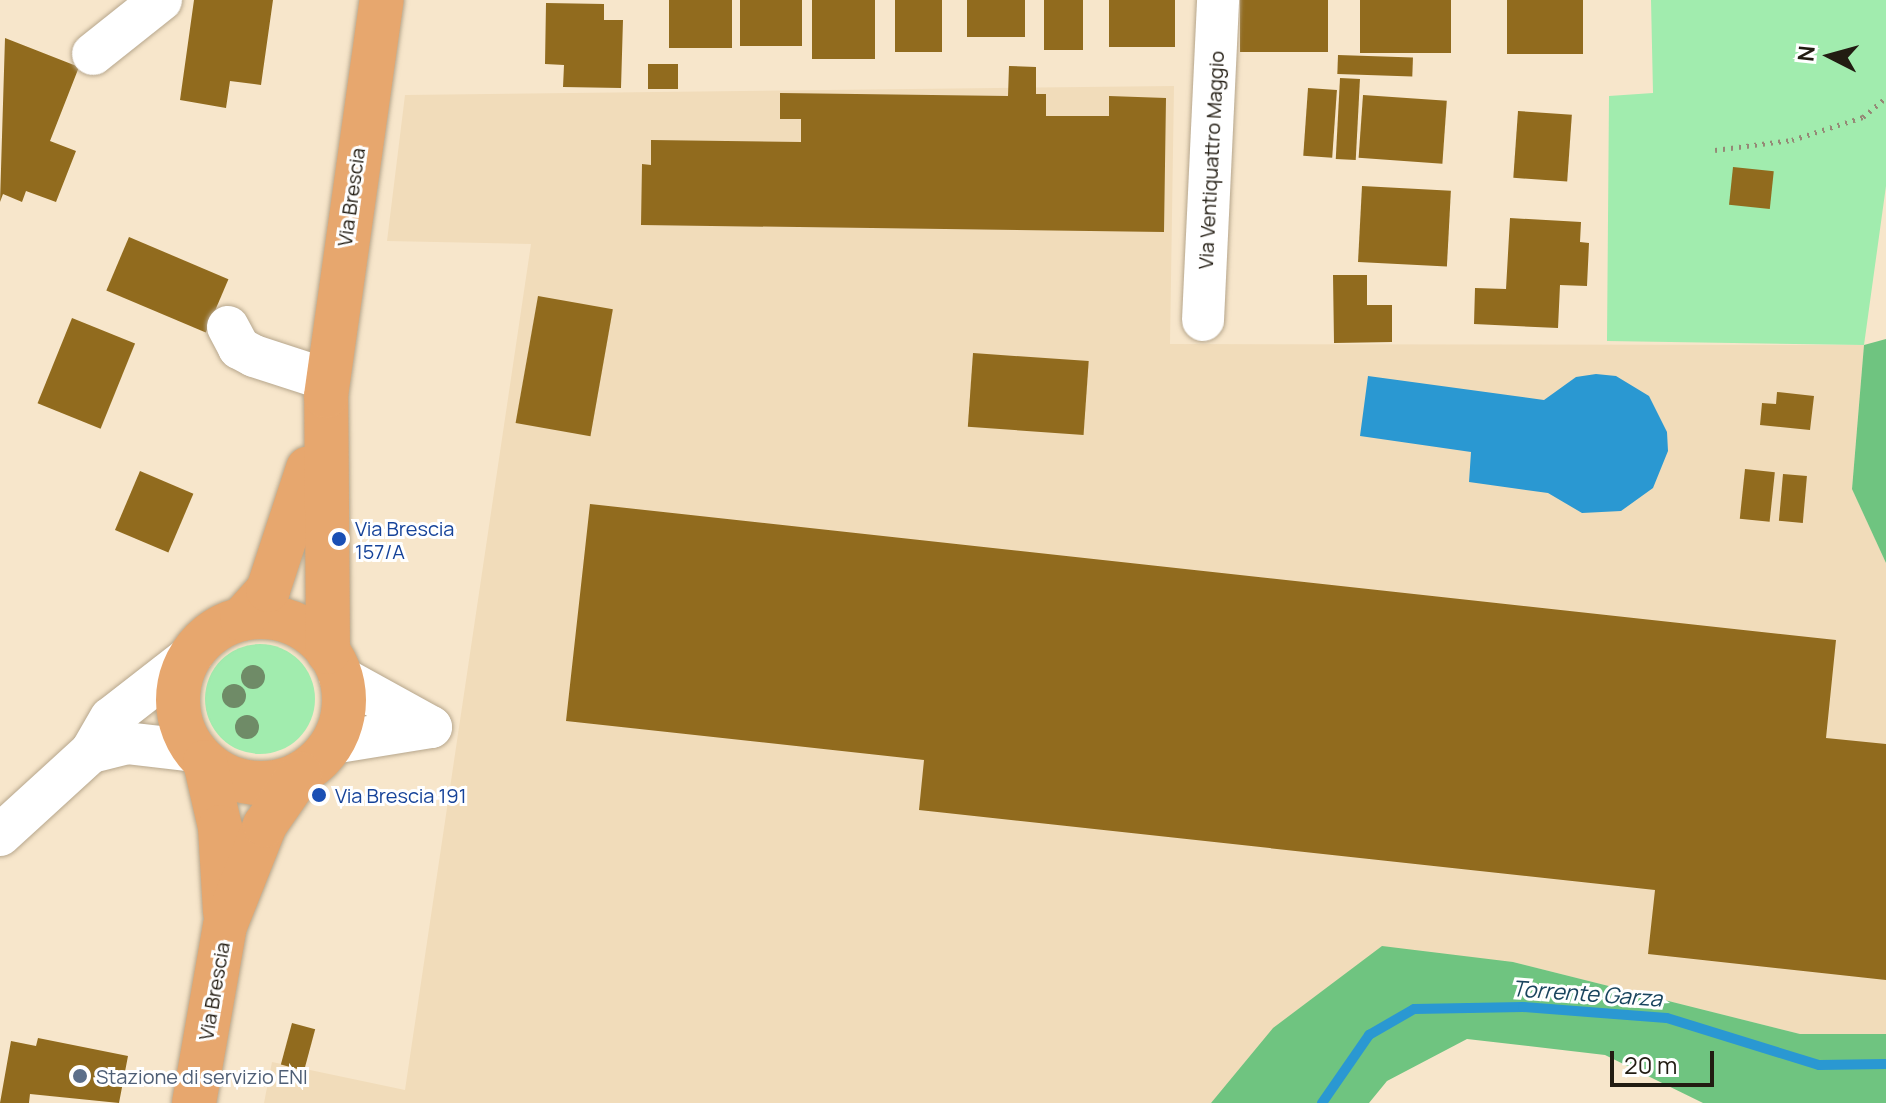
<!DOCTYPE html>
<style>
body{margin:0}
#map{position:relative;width:1886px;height:1103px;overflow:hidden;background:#f7e6cb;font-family:Manrope,sans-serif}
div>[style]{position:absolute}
.built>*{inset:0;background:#f1dcba}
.green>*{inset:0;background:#a1ecae}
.round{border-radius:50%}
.forest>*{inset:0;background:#6fc480}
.water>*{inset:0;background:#2a98d2}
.stream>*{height:10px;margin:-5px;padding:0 5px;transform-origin:5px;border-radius:5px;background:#2a98d2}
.building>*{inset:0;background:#916b1e;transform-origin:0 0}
.path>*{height:5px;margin-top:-2.5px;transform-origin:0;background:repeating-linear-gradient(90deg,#958976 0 2px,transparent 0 8px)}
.roads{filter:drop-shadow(0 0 2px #b6a68c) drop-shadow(0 0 2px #b6a68c)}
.minor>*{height:42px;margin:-21px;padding:0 21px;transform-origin:21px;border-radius:21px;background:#fff}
.major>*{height:44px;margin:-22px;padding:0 22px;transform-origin:22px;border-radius:22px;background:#e7a76e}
.major>.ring{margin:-22px;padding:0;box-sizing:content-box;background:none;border:44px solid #e7a76e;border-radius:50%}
.trees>*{width:24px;height:24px;margin:-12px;border-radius:50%;background:#6f8b67}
.dots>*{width:22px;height:22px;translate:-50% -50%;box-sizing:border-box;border:4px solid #fff;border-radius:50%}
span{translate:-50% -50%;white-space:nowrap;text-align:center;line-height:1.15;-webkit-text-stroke:6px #fff;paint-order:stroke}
.street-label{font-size:20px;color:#221c12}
.transit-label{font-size:20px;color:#164399}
.left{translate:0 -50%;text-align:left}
.service-label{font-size:20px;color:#4e5e75}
.water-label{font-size:22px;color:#1a455e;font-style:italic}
.north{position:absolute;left:1790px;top:16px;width:80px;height:80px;-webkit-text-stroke:6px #fff;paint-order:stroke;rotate:276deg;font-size:22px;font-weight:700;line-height:32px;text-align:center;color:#221c12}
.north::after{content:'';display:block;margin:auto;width:28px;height:36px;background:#221c12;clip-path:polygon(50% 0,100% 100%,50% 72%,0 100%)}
.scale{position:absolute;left:1610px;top:1051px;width:104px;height:36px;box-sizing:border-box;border:4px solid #221c12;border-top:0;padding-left:10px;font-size:24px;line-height:28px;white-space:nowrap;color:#221c12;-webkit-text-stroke:6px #fff;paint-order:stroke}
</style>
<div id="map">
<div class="built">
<i style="clip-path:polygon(1174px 86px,1170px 344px,1864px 345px,1852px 488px,1886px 563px,1886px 1034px,1800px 1034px,1513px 962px,1223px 1090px,1211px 1103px,264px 1103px,272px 1062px,405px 1090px,531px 244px,387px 241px,405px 95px)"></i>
</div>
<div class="green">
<i style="clip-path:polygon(1651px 0,1886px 0,1886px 186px,1864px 345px,1607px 341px,1609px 96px,1653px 93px)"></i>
<i class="round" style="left:205px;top:644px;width:110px;height:110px"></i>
</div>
<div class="forest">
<i style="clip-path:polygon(1886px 339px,1886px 563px,1852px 489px,1864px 345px)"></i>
<i style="clip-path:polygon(1382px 946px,1513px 962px,1800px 1034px,1886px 1034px,1886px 1103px,1703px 1103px,1605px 1055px,1467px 1039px,1387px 1081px,1369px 1103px,1211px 1103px,1273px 1028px)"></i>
</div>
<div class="water">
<i style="clip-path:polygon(1596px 374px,1616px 376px,1649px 396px,1667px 432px,1668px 451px,1653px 488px,1621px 511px,1582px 513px,1548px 493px,1469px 482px,1471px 452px,1360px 436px,1368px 376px,1544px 400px,1576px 377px)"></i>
</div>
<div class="stream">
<i style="left:1322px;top:1103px;width:83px;rotate:-55.3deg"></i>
<i style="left:1369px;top:1035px;width:52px;rotate:-30deg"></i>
<i style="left:1414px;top:1009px;width:109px;rotate:-1.1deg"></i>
<i style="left:1523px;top:1007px;width:144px;rotate:4.4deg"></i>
<i style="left:1667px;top:1018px;width:159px;rotate:17.2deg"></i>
<i style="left:1819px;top:1065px;width:67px;rotate:-0.9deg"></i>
</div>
<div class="building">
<i style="clip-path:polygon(194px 0,273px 0,261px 85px,230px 81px,226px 108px,180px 100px)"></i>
<i style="left:669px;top:0;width:63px;height:48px"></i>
<i style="left:740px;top:0;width:62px;height:46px"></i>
<i style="left:812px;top:0;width:63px;height:59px"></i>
<i style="left:895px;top:0;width:47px;height:52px"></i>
<i style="left:967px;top:0;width:58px;height:37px"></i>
<i style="left:1044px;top:0;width:39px;height:50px"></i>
<i style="left:1109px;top:0;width:66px;height:47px"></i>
<i style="left:1240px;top:0;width:88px;height:52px"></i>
<i style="left:1360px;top:0;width:91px;height:53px"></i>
<i style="left:1507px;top:0;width:76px;height:54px"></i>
<i style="clip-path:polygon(546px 3px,604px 4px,604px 20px,623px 20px,621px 88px,563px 87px,564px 65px,545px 64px)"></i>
<i style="clip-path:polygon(5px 38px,79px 67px,50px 141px,76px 151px,56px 202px,26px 191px,22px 202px,3px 194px,0 202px)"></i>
<i style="left:1338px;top:55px;width:75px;height:19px;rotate:2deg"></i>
<i style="left:678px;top:64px;width:25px;height:30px;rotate:90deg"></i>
<i style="clip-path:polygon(1009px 66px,1036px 67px,1036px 94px,1046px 94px,1046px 116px,1109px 116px,1109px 96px,1166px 98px,1164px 232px,641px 225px,642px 164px,651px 165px,651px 140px,801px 142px,801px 119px,780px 119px,780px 93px,1008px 96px)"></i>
<i style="left:1340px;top:78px;width:20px;height:81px;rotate:3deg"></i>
<i style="left:1308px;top:88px;width:29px;height:68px;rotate:4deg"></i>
<i style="left:1363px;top:95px;width:84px;height:63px;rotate:4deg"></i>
<i style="left:1518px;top:111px;width:54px;height:67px;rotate:4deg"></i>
<i style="left:1733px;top:167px;width:41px;height:38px;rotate:6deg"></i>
<i style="left:1362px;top:186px;width:89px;height:76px;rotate:3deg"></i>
<i style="clip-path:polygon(1510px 218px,1581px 222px,1580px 242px,1589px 243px,1587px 286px,1560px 285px,1558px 328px,1474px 324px,1475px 288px,1506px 289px)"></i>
<i style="left:129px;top:237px;width:108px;height:58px;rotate:23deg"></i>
<i style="clip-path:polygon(1333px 275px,1367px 275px,1367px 305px,1392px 305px,1392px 342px,1334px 343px)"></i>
<i style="left:538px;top:296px;width:76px;height:129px;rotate:10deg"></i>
<i style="left:72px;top:318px;width:68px;height:92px;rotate:22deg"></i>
<i style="left:973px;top:353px;width:116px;height:74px;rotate:4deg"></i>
<i style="clip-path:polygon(1777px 392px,1814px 396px,1810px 430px,1760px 425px,1762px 403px,1776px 404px)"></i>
<i style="left:1745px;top:469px;width:30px;height:50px;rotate:6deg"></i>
<i style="left:140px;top:471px;width:58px;height:64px;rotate:23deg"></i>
<i style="left:1783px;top:474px;width:24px;height:47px;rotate:5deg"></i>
<i style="clip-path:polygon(590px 504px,1836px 640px,1826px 738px,1886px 744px,1886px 980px,1648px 954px,1655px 890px,919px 810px,924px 760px,566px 721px)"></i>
<i style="left:292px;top:1023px;width:24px;height:43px;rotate:15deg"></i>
<i style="clip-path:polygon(38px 1038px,128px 1056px,119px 1103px,30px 1094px,29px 1103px,0 1103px,11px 1041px,36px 1046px)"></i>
</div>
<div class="path">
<i style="left:1715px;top:150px;width:78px;rotate:-7.4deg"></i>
<i style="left:1792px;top:140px;width:75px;rotate:-17.9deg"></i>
<i style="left:1863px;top:117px;width:30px;rotate:-40deg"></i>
</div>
<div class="roads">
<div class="minor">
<i style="left:93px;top:54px;width:87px;rotate:-38.5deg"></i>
<i style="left:1203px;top:320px;width:320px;rotate:-87.3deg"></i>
<i style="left:228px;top:327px;width:24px;rotate:62deg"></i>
<i style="left:239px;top:348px;width:17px;rotate:28deg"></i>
<i style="left:254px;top:356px;width:78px;rotate:18deg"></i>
<i style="left:340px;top:677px;width:104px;rotate:28.8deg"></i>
<i style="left:332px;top:743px;width:100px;rotate:-9.2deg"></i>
<i style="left:91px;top:752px;width:36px;rotate:-14deg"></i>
<i style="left:126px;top:743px;width:69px;rotate:6.6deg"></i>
<i style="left:0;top:835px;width:123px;rotate:-42.4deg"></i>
<i style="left:91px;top:752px;width:39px;rotate:-60deg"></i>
<i style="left:111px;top:718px;width:103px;rotate:-37.9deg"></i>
</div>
<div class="major">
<i class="ring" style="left:178px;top:617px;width:122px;height:122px"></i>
<i style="left:242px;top:619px;width:39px;rotate:-48deg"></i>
<i style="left:268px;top:590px;width:128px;rotate:-71.8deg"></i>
<i style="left:328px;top:652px;width:256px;rotate:-90.4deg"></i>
<i style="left:326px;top:396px;width:400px;rotate:-82deg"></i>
<i style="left:205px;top:762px;width:67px;rotate:77deg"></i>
<i style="left:220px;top:827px;width:85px;rotate:86.6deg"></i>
<i style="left:194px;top:1103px;width:180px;rotate:-80.1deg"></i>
<i style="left:225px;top:926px;width:109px;rotate:-68.4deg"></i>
<i style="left:265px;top:825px;width:62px;rotate:-55.5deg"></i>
</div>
</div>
<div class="trees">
<i style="left:253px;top:677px"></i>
<i style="left:234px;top:696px"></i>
<i style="left:247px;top:727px"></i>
</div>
<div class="dots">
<i style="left:339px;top:539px;background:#1a4fb4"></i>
<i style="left:319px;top:795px;background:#1a4fb4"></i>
<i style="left:80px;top:1076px;background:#5c6f8a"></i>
</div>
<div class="street-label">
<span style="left:1211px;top:160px;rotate:-87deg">Via Ventiquattro Maggio</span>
<span style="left:351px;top:197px;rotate:-82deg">Via Brescia</span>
<span style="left:214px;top:991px;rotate:-80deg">Via Brescia</span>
</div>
<div class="transit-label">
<span class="left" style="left:355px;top:540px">Via Brescia<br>157/A</span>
<span class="left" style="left:335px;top:795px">Via Brescia 191</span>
</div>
<div class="service-label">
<span class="left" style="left:96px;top:1076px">Stazione di servizio ENI</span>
</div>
<div class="water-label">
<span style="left:1587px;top:994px;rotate:4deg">Torrente Garza</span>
</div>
<div class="north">N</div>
<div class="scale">20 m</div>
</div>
